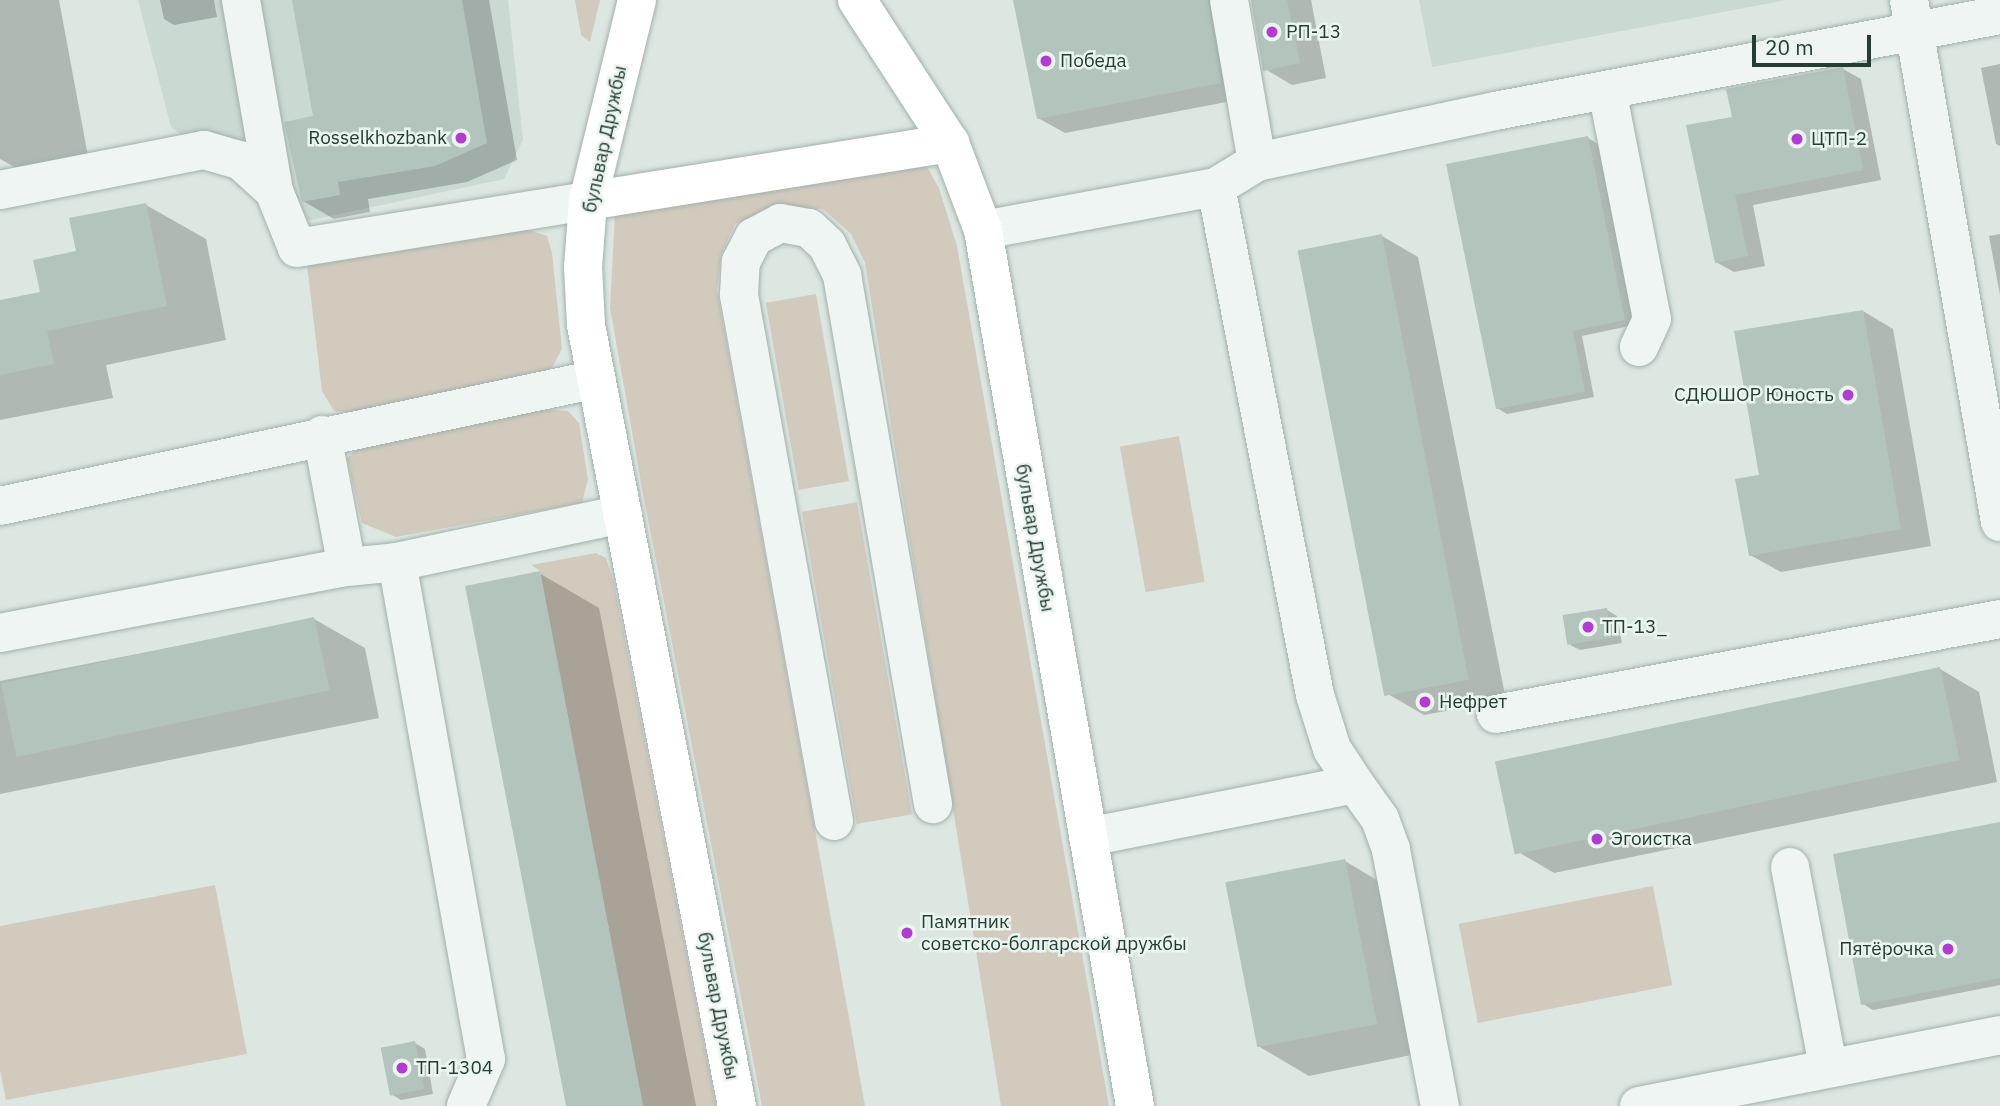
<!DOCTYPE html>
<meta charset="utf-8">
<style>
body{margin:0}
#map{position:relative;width:2000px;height:1106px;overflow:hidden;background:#dce7e2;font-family:"IBM Plex Sans",sans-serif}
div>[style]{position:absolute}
.built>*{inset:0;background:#cad9d2}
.green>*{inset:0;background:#d2cbbd;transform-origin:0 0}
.shadow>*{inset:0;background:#0003}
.building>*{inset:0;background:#b3c4bd;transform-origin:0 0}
.roads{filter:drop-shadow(0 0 2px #a1b1aa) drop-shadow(0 0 2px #a1b1aa)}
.minor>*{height:38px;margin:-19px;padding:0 19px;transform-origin:19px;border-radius:19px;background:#eff5f3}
.major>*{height:38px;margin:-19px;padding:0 19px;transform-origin:19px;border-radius:19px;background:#fff}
.dots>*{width:19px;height:19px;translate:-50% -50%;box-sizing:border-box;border:4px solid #ebf5f0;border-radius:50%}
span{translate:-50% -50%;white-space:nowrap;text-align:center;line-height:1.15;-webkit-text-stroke:5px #ebf5f0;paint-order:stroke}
.poi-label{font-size:19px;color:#253e34}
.left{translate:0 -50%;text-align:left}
.right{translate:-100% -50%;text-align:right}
.street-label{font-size:19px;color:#253e34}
.scale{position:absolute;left:1752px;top:35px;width:119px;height:32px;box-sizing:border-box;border:4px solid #253e34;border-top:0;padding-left:9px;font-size:21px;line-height:24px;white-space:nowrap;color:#253e34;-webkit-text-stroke:5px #ebf5f0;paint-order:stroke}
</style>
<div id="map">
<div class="built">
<i style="clip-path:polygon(138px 0,508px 0,523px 140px,504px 179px,297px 223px,171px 127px)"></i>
<i style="clip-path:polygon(1419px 0,1786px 0,1432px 67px)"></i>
</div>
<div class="green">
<i style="clip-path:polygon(575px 0,600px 0,590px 42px,581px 35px)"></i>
<i style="clip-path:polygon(926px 165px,939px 188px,957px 246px,1109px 1106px,1001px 1106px,865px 263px,851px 234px,823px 209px,776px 207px,735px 224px,721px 255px,717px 290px,865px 1106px,762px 1106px,643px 494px,610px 308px,615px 213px)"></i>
<i style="clip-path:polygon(528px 230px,547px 236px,552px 253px,562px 349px,553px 366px,538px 378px,371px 413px,334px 411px,322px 391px,307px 265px,493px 232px)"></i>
<i style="left:816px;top:294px;width:190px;height:51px;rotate:80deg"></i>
<i style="clip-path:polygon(546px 409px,568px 411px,579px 423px,588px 479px,582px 503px,396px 537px,362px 523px,347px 458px,363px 444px)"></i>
<i style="left:1179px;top:436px;width:148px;height:60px;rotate:80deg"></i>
<i style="left:857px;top:502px;width:317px;height:56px;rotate:80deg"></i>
<i style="clip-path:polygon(596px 553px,606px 558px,614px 583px,716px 1106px,643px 1106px,540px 571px,531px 565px)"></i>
<i style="clip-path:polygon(215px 885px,247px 1054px,6px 1100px,0 1070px,0 926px)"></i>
<i style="left:1653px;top:886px;width:101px;height:198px;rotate:79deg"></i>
</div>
<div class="shadow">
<i style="clip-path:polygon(0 0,59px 0,88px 156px,18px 169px,0 159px)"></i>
<i style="clip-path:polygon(160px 0,214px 0,217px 17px,174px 25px,164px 19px)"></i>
<i style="clip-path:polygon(293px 0,489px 0,517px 160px,467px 182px,368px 199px,370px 212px,334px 219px,303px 201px,286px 123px,315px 118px)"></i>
<i style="clip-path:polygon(1015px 0,1244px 0,1247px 98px,1065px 133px,1038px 118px)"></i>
<i style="clip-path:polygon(1253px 0,1311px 0,1326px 78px,1292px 85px,1265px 69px)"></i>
<i style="clip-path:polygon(2000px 64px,2000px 146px,1996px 144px,1981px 68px)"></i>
<i style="clip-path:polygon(1843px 69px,1861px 79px,1881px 180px,1753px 205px,1765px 266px,1734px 272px,1716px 262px,1734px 118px)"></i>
<i style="clip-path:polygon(1588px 138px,1598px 144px,1634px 325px,1582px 336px,1594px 397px,1507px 414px,1497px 408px)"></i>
<i style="clip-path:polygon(146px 205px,206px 239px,226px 340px,106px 365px,113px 398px,0 420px,0 302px,42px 293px,79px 253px)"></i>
<i style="clip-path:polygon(2000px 234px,2000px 295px,1989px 236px)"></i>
<i style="clip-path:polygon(1382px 236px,1418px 257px,1506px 700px,1424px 715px,1388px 694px)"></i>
<i style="clip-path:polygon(1863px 311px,1893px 329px,1931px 546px,1781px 572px,1750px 555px,1761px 476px)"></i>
<i style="clip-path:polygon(539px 573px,599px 608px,696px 1106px,567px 1106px)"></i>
<i style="clip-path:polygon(1607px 610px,1617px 616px,1622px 643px,1580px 650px,1570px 645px)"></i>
<i style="clip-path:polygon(314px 619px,365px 648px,379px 718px,0 794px,0 681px)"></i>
<i style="clip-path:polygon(1940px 669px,1979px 692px,1997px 782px,1554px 873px,1515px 850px)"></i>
<i style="clip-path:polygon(2000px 824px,2000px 985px,1873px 1010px,1863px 1004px)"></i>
<i style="clip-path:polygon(1345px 861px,1395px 891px,1426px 1052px,1309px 1076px,1258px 1046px)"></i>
<i style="clip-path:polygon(415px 1043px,425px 1049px,433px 1094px,401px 1100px,391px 1094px)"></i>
</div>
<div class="building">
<i style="clip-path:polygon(292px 0,462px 0,487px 143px,435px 166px,338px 182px,340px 195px,302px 202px,284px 122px,313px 116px)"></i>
<i style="clip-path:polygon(1013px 0,1208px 0,1221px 83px,1037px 119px)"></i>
<i style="clip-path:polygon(1251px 0,1287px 0,1300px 63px,1263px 71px)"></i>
<i style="clip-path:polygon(1843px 67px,1863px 170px,1735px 195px,1748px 256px,1715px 263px,1686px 125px,1732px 117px,1726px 89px)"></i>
<i style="clip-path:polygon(1588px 136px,1625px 320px,1573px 331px,1585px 392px,1496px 409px,1446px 164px)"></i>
<i style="clip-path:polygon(146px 203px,167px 306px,47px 331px,54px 364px,0 375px,0 300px,40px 292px,33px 260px,76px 251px,69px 218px)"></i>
<i style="left:1382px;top:234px;width:454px;height:86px;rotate:79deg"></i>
<i style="clip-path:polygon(1863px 310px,1901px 529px,1749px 556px,1735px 479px,1759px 475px,1734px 331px)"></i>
<i style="clip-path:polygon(540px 571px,643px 1106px,566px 1106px,562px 1085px,465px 586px)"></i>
<i style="left:1607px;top:608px;width:30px;height:45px;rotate:81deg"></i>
<i style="left:314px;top:617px;width:75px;height:320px;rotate:78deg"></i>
<i style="left:1940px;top:667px;width:95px;height:455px;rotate:78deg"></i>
<i style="clip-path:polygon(2000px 822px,2000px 978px,1861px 1005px,1833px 854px)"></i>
<i style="left:1345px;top:859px;width:168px;height:122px;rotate:79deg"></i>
<i style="left:415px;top:1041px;width:49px;height:35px;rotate:79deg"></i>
</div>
<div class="roads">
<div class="minor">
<i style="left:241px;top:0;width:194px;rotate:80.2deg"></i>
<i style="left:274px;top:191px;width:61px;rotate:68deg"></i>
<i style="left:297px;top:248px;width:295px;rotate:-9.2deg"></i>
<i style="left:1229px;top:0;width:164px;rotate:80.2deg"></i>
<i style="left:1909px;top:0;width:530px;rotate:80.11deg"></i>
<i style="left:1607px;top:90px;width:233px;rotate:78.9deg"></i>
<i style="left:1652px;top:319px;width:31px;rotate:115deg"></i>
<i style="left:1216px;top:187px;width:518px;rotate:78.97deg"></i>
<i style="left:1315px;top:695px;width:57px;rotate:72.5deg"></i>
<i style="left:1332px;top:749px;width:42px;rotate:56.7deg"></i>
<i style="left:0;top:190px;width:208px;rotate:-11.1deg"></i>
<i style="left:204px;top:150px;width:37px;rotate:16deg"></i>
<i style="left:240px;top:160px;width:46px;rotate:42.4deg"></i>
<i style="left:983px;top:230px;width:237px;rotate:-10.5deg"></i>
<i style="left:1216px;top:187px;width:48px;rotate:-31.4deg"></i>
<i style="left:1257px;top:162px;width:243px;rotate:-12.1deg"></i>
<i style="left:1495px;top:111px;width:514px;rotate:-10.76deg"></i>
<i style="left:322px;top:435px;width:134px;rotate:79.3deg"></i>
<i style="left:0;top:506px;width:610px;rotate:-12.01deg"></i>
<i style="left:397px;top:562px;width:231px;rotate:-12deg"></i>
<i style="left:0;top:633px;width:353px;rotate:-10.8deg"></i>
<i style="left:347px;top:567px;width:50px;rotate:-5.7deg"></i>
<i style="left:397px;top:562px;width:505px;rotate:79.85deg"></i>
<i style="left:486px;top:1059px;width:51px;rotate:113.1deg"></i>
<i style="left:1496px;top:714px;width:513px;rotate:-10.67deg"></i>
<i style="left:834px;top:821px;width:535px;rotate:-100.24deg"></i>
<i style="left:739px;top:295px;width:33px;rotate:-87deg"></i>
<i style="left:741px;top:262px;width:28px;rotate:-63deg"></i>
<i style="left:754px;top:237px;width:30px;rotate:-28deg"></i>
<i style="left:780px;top:223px;width:29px;rotate:10deg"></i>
<i style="left:809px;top:228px;width:25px;rotate:43deg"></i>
<i style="left:827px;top:245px;width:34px;rotate:63deg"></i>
<i style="left:842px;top:275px;width:537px;rotate:80.24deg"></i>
<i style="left:1088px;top:837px;width:272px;rotate:-11.2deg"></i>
<i style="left:1355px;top:784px;width:43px;rotate:54.5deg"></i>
<i style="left:1380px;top:819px;width:33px;rotate:70deg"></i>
<i style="left:1391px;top:850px;width:261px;rotate:79.2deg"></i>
<i style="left:1790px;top:867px;width:204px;rotate:79.2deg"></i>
<i style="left:1639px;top:1106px;width:368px;rotate:-11.1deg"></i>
</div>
<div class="major">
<i style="left:637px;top:0;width:207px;rotate:103.7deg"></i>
<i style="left:588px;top:201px;width:66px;rotate:94.3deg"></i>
<i style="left:583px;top:267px;width:58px;rotate:87deg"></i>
<i style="left:586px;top:325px;width:795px;rotate:79.06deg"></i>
<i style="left:857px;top:0;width:171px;rotate:57deg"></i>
<i style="left:950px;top:143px;width:93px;rotate:69.2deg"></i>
<i style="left:983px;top:230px;width:889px;rotate:80.16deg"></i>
<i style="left:588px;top:201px;width:367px;rotate:-9.1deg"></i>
</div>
</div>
<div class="dots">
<i style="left:1272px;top:32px;background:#b539d4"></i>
<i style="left:1046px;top:61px;background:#b539d4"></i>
<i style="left:461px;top:138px;background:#b539d4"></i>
<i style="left:1797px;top:139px;background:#b539d4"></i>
<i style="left:1848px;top:395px;background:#b539d4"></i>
<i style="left:1588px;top:627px;background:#b539d4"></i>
<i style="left:1425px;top:702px;background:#b539d4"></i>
<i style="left:1597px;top:839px;background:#b539d4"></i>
<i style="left:907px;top:933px;background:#b539d4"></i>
<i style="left:1948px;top:949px;background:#b539d4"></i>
<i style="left:402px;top:1068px;background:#b539d4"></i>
</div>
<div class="poi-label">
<span class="left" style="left:1286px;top:32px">РП-13</span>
<span class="left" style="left:1060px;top:61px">Победа</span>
<span class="right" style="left:447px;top:138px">Rosselkhozbank</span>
<span class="left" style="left:1811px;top:139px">ЦТП-2</span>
<span class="right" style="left:1834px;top:395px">СДЮШОР Юность</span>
<span class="left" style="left:1602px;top:627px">ТП-13_</span>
<span class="left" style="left:1439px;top:702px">Нефрет</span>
<span class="left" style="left:1611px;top:839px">Эгоистка</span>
<span class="left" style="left:921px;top:933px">Памятник<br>советско-болгарской дружбы</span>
<span class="right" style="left:1934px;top:949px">Пятёрочка</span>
<span class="left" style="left:416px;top:1068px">ТП-1304</span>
</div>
<div class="street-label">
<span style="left:605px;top:139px;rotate:-78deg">бульвар Дружбы</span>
<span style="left:1035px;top:538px;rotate:80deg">бульвар Дружбы</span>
<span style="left:718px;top:1006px;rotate:79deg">бульвар Дружбы</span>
</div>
<div class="scale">20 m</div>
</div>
